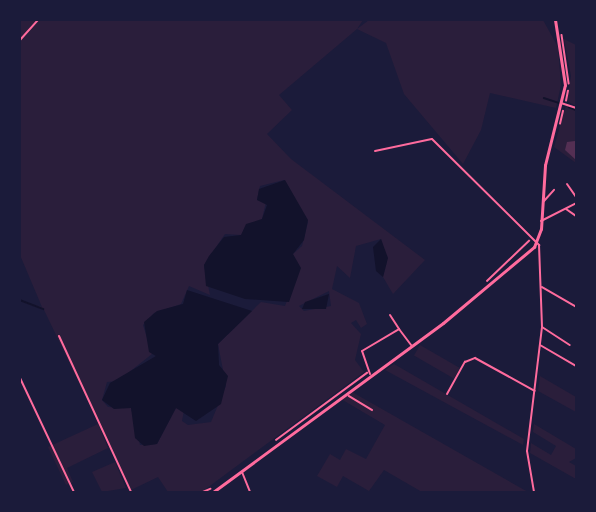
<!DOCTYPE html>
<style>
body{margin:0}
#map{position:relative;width:596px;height:512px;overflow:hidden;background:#1b1b3a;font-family:"PT Serif",serif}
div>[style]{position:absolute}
.green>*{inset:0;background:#2a1e3b;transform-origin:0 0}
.water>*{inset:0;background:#12122b}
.stream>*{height:1.5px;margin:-0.75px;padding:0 0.75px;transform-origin:0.75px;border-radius:0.75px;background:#12122b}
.building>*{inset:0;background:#542f53}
.path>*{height:1.5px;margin:-0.75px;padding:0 0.75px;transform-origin:0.75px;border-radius:0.75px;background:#ff6b9d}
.service>*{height:1.5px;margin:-0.75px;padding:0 0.75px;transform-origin:0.75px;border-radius:0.75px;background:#ff6b9d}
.minor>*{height:2px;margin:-1px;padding:0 1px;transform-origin:1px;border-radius:1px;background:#ff6b9d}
.tertiary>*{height:3px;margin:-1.5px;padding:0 1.5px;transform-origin:1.5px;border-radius:1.5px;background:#ff6b9d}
span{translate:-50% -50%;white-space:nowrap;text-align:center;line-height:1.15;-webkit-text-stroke:6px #1b1b3a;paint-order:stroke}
.frame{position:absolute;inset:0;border:21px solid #1b1b3a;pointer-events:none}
</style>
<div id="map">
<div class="green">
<i style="clip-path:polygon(evenodd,20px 20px,363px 20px,357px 29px,369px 20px,543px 20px,558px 47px,561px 85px,556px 108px,490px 93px,481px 130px,463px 164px,404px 94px,386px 43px,357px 29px,279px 95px,292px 110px,267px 134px,291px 159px,425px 260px,393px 294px,383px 277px,387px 261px,381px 239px,356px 246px,350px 278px,337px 266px,332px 289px,359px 303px,367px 324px,361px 328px,356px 320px,351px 323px,361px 334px,355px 360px,364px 372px,203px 491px,168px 492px,158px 477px,131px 490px,44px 310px,20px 301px,42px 307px,20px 255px,20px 20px,284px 180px,308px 222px,302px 246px,293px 254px,294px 282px,285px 306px,261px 302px,218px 344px,226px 386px,211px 422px,188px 425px,182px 421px,184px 410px,176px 408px,157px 444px,140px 445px,131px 408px,108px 407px,102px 400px,107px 382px,118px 381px,152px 354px,143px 325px,154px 313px,181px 304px,189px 286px,210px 295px,204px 265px,225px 234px,241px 235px,262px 219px,266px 202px,257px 200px,260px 186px,284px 180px,20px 20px,329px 291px,331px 306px,304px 311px,299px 306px,329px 291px)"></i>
<i style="clip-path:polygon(564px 39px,576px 45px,576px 106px,567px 101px,571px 76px)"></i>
<i style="clip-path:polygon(566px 105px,576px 109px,576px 163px,554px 147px)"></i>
<i style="left:420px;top:345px;width:46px;height:12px;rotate:30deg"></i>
<i style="clip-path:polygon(394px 364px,524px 439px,523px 445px,385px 370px)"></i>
<i style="clip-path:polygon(540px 376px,576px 397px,576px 412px,538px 391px)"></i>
<i style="clip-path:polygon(352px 392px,528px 492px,422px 492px,384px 470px,369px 491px,343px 476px,337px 487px,317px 476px,330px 454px,340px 460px,346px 449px,366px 459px,385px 425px,341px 399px)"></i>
<i style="clip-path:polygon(98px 424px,108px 448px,67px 468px,73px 482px,66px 485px,48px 447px)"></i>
<i style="clip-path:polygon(534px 424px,576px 449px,576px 458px,569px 462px,576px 466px,576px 479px,530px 453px,531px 443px,551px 455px,556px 446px,533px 432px)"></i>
<i style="clip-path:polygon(115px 462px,126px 488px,102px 492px,92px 472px)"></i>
</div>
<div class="water">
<i style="clip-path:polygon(285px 180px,308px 220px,304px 240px,293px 254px,301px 268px,289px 302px,245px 299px,206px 286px,204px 265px,209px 256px,224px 237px,241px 235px,246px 224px,262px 219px,267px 205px,257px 200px,259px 189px)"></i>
<i style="clip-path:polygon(381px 239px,388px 258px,383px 277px,376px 271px,373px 247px)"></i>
<i style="clip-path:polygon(187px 290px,252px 311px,218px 344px,219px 365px,228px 376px,221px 404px,196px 421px,176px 408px,157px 444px,144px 446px,135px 438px,131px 408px,114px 409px,102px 400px,110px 383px,156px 356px,149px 352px,144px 322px,157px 311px,183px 304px)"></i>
<i style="clip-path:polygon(329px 294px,326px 309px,302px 309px,305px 302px)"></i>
</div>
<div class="stream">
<i style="left:544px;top:98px;width:16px;rotate:18deg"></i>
<i style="left:569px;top:107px;width:8px;rotate:23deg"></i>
<i style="left:20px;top:300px;width:25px;rotate:21deg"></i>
</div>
<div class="building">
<i style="clip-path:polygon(575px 141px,576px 145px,576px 160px,565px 150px,567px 142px)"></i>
</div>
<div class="path">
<i style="left:562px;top:35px;width:49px;rotate:81.7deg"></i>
<i style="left:566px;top:101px;width:10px;rotate:-79deg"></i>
<i style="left:560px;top:124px;width:13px;rotate:-77deg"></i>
<i style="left:487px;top:281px;width:58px;rotate:-43.6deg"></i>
<i style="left:349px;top:396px;width:27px;rotate:31deg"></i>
<i style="left:276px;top:440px;width:113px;rotate:-36.4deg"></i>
<i style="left:203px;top:492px;width:8px;rotate:-23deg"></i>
</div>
<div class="service">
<i style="left:542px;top:287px;width:39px;rotate:30deg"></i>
</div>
<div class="minor">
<i style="left:20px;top:40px;width:27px;rotate:-48deg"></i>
<i style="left:561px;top:103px;width:16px;rotate:18deg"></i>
<i style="left:375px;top:151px;width:58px;rotate:-11.9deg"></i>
<i style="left:432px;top:139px;width:151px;rotate:44.7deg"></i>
<i style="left:539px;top:245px;width:82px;rotate:87.9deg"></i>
<i style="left:542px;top:327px;width:125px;rotate:96.9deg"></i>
<i style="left:527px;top:451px;width:42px;rotate:80.3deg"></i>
<i style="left:567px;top:184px;width:16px;rotate:55deg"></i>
<i style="left:544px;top:201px;width:15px;rotate:-48deg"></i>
<i style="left:566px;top:209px;width:12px;rotate:35deg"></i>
<i style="left:541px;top:221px;width:39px;rotate:-27deg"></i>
<i style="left:390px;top:315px;width:17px;rotate:57deg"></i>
<i style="left:542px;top:327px;width:33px;rotate:33deg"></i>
<i style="left:59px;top:336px;width:172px;rotate:65.2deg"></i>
<i style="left:540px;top:345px;width:42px;rotate:30.3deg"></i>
<i style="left:370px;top:374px;width:24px;rotate:-109deg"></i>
<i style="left:362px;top:351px;width:43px;rotate:-30.7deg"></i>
<i style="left:399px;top:329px;width:21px;rotate:53deg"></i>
<i style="left:20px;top:378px;width:126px;rotate:64.7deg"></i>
<i style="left:447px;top:394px;width:37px;rotate:-61deg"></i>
<i style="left:465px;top:362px;width:11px;rotate:-22deg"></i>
<i style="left:475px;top:358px;width:68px;rotate:28.8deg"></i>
<i style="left:242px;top:472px;width:22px;rotate:68deg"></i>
</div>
<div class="tertiary">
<i style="left:213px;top:492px;width:285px;rotate:-36.3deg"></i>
<i style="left:443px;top:323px;width:119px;rotate:-39.9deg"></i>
<i style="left:534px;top:247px;width:19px;rotate:-69deg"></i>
<i style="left:541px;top:229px;width:64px;rotate:-86.4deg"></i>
<i style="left:545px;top:165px;width:82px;rotate:-76deg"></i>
<i style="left:565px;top:85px;width:66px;rotate:-98.7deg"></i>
</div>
<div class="frame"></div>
</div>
